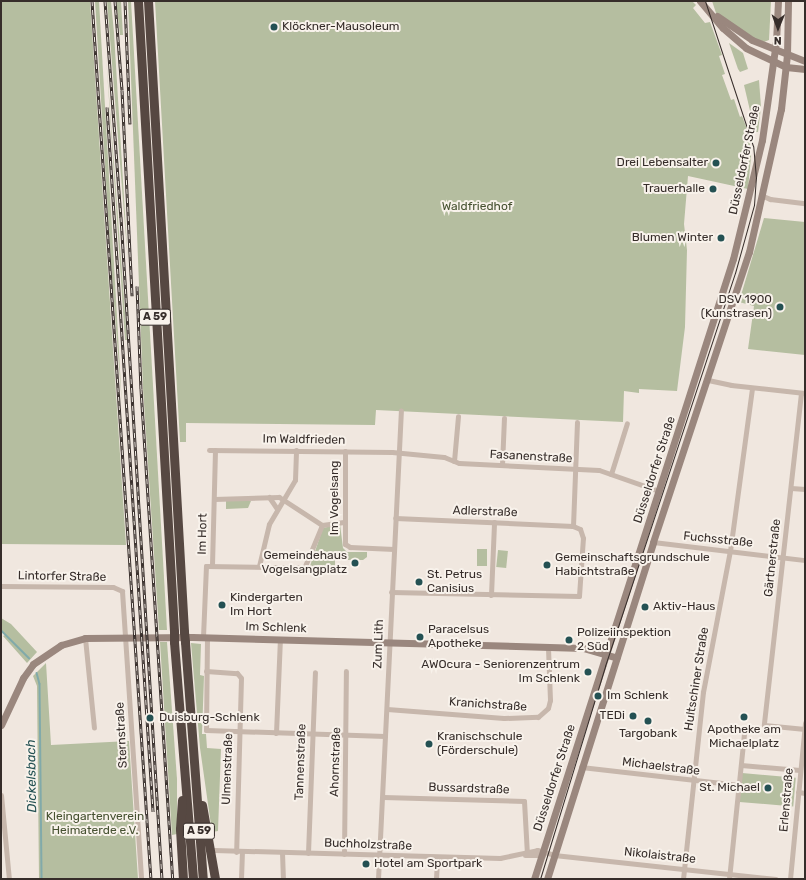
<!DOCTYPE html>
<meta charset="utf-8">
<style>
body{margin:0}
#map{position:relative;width:806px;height:880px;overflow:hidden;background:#f0e7df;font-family:Rubik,sans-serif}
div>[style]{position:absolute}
.green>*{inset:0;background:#b5bea0;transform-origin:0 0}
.stream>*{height:1.5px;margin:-0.75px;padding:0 0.75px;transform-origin:0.75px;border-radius:0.75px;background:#81aaaa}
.street>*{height:5px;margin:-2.5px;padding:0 2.5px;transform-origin:2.5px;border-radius:2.5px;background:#c7b7ac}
.secondary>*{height:7px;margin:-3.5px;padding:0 3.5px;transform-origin:3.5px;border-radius:3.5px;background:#9a877e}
.highway>*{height:9px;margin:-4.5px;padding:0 4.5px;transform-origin:4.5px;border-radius:4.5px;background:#564842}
.tram>*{height:1px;margin:-0.5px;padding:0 0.5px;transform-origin:0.5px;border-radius:0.5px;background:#362d2a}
.rail>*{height:3px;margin-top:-1.5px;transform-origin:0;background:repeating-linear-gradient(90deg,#f8f2eb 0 4.5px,#362d2a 0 9px);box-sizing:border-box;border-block:1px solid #362d2a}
.highway-bridge>*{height:9px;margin:-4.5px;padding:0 4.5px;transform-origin:4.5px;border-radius:4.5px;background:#564842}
.dots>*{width:11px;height:11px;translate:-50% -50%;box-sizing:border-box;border:2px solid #f8f2eb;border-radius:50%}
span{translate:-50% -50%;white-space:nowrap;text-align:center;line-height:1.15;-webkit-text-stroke:4px #f8f2eb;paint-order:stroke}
.shield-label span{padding:1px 3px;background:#f8f2eb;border:1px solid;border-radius:3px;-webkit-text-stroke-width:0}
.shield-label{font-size:11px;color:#362d2a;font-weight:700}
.poi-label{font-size:12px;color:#362d2a}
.left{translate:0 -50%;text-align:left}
.right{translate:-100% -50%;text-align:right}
.street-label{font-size:12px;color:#362d2a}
.park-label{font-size:12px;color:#465131}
.water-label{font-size:13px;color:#245153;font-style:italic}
.frame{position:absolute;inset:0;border:2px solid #362d2a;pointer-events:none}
.north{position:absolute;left:758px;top:8px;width:40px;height:40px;-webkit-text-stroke:3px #f8f2eb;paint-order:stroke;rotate:181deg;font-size:11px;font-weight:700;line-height:16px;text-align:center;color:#362d2a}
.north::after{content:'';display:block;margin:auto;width:14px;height:18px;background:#362d2a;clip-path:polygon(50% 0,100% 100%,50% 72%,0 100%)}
</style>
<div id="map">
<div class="green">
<i style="clip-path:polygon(1px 1px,90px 1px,126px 545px,1px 544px)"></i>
<i style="clip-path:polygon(95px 1px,99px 1px,122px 405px,111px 264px)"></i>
<i style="clip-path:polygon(107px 1px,111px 1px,114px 33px,128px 263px)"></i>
<i style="clip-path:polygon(116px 1px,121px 1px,123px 35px,120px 35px)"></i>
<i style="clip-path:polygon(128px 1px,131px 1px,167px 630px,159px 630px,143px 388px)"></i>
<i style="clip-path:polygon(155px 1px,692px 1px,696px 5px,693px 8px,705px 23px,710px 22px,722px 55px,719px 56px,725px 74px,722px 75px,731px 100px,734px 99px,740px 117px,742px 116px,749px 134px,751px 157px,748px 189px,688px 176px,684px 224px,687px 250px,685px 327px,677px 391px,639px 389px,639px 393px,624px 391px,623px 422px,376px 410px,375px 425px,186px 423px,186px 442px,180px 442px)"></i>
<i style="clip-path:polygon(712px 1px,771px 1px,769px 40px,764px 42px,756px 39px,716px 13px)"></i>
<i style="clip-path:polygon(729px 43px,743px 53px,748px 69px,740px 72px,738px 69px)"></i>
<i style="clip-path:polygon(106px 55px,127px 340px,125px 340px)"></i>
<i style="clip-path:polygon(759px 80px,761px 107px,758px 132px,755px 132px,744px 85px)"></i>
<i style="clip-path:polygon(764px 218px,805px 222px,805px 355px,748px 349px,754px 306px,739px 302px)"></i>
<i style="clip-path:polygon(226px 501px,251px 501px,248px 508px,226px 509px)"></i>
<i style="clip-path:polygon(340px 524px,343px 548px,347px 552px,367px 552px,367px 557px,363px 560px,348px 560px,348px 556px,340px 556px,340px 551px,335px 551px,335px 566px,310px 566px,323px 528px)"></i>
<i style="left:477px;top:549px;width:10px;height:17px"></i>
<i style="left:498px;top:550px;width:10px;height:17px;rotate:6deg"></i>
<i style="clip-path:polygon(1px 618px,11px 624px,37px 652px,27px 663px,3px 636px,5px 635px,1px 632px)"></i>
<i style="clip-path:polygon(160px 642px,167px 642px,177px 779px,177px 834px,172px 835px)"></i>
<i style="clip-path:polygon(191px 643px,201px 644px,200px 675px,204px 676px,202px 734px,206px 734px,207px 748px,221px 749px,218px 831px,212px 832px,200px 748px)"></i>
<i style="clip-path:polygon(46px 663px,51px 745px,129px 741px,138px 879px,39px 879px,37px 686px,33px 676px)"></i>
<i style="left:742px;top:773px;width:54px;height:29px;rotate:5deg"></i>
</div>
<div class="stream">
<i style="left:1px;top:630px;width:40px;rotate:45deg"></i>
<i style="left:37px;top:673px;width:11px;rotate:75deg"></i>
<i style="left:40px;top:684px;width:195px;rotate:89.4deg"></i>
</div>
<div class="street">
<i style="left:763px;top:196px;width:8px;rotate:23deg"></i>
<i style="left:770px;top:199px;width:35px;rotate:7deg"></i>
<i style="left:708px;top:380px;width:24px;rotate:12deg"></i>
<i style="left:731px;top:385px;width:74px;rotate:6.2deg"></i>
<i style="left:801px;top:393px;width:334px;rotate:96.4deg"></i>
<i style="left:764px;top:725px;width:41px;rotate:5.6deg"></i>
<i style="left:209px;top:450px;width:183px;rotate:0.6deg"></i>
<i style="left:392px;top:452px;width:52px;rotate:5.5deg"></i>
<i style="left:444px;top:457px;width:16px;rotate:22deg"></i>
<i style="left:459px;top:463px;width:140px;rotate:2.9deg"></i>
<i style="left:599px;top:470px;width:64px;rotate:19.3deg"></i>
<i style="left:345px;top:451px;width:93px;rotate:90deg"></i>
<i style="left:345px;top:544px;width:6px;rotate:31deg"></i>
<i style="left:350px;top:547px;width:44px;rotate:2.6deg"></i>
<i style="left:454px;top:461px;width:45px;rotate:-84.9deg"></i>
<i style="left:502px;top:465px;width:47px;rotate:-87.6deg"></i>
<i style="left:611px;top:474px;width:53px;rotate:-72.6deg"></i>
<i style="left:791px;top:488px;width:14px;rotate:4deg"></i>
<i style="left:269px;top:497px;width:14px;rotate:56deg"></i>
<i style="left:214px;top:499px;width:65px;rotate:-1.8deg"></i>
<i style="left:279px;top:497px;width:51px;rotate:33.1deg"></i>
<i style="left:573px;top:526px;width:104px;rotate:-87.8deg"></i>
<i style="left:653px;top:542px;width:153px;rotate:6.8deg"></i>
<i style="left:212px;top:565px;width:115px;rotate:-88.5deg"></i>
<i style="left:259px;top:566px;width:43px;rotate:-76.6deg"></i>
<i style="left:269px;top:524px;width:51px;rotate:-59.4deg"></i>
<i style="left:295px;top:480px;width:30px;rotate:-88deg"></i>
<i style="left:305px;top:566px;width:44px;rotate:-67.5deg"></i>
<i style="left:322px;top:525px;width:22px;rotate:-8deg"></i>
<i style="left:1px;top:586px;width:112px;rotate:0.5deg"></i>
<i style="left:113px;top:587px;width:10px;rotate:24deg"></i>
<i style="left:122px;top:591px;width:289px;rotate:86.2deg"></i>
<i style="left:391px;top:592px;width:188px;rotate:1.2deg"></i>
<i style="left:579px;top:596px;width:58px;rotate:-86.1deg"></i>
<i style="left:583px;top:538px;width:9px;rotate:-108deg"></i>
<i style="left:580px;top:529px;width:8px;rotate:-157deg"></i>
<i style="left:573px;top:526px;width:178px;rotate:-177.4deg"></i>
<i style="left:491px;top:595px;width:73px;rotate:-87.6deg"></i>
<i style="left:203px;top:637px;width:71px;rotate:-87.6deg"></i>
<i style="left:206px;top:566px;width:131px;rotate:0.9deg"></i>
<i style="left:207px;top:637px;width:93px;rotate:90.6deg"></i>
<i style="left:206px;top:730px;width:179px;rotate:1.9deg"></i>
<i style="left:85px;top:638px;width:90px;rotate:84.3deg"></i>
<i style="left:206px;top:671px;width:31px;rotate:4deg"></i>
<i style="left:237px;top:673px;width:6px;rotate:51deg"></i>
<i style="left:241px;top:678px;width:174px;rotate:91.6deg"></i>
<i style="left:387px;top:709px;width:117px;rotate:4.4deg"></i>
<i style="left:504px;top:718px;width:34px;rotate:-2deg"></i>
<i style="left:538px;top:717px;width:13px;rotate:-42deg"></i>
<i style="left:548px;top:708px;width:8px;rotate:-76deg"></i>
<i style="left:550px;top:700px;width:53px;rotate:-92.2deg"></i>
<i style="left:276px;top:733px;width:94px;rotate:-87.6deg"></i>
<i style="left:741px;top:765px;width:59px;rotate:4.8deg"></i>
<i style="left:581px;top:767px;width:159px;rotate:6.5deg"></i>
<i style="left:798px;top:792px;width:7px;rotate:8deg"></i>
<i style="left:1px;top:795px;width:84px;rotate:84.6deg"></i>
<i style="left:383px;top:797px;width:141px;rotate:1.6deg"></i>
<i style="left:524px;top:801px;width:53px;rotate:86.8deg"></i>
<i style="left:214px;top:850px;width:286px;rotate:1.6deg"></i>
<i style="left:500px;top:858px;width:38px;rotate:-12deg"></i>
<i style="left:537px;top:850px;width:18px;rotate:16deg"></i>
<i style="left:554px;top:855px;width:223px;rotate:6.2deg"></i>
<i style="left:282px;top:852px;width:27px;rotate:88deg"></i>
<i style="left:308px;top:853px;width:181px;rotate:-87.8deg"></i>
<i style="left:344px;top:854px;width:183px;rotate:-89.4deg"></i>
<i style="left:525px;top:855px;width:18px"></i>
<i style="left:241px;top:879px;width:27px;rotate:-88deg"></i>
<i style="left:378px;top:879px;width:469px;rotate:-87.2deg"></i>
<i style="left:436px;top:879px;width:22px;rotate:-87deg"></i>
<i style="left:683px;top:879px;width:188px;rotate:-83.9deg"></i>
<i style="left:703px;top:692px;width:144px;rotate:-79.2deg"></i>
<i style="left:730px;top:551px;width:164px;rotate:-82.3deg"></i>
<i style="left:729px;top:879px;width:147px;rotate:-84.1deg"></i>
<i style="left:790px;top:879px;width:157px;rotate:-84.5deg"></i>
</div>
<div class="secondary">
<i style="left:700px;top:1px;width:35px;rotate:50deg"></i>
<i style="left:723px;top:28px;width:30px;rotate:41deg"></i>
<i style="left:746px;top:48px;width:44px;rotate:25.4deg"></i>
<i style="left:786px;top:67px;width:19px;rotate:6deg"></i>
<i style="left:717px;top:16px;width:42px;rotate:34.4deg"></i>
<i style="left:752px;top:40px;width:57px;rotate:21.6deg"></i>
<i style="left:1px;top:725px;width:52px;rotate:-64.9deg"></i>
<i style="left:23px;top:678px;width:17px;rotate:-54deg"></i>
<i style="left:33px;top:664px;width:34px;rotate:-34deg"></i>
<i style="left:61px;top:645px;width:25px;rotate:-16deg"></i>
<i style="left:85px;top:638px;width:107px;rotate:-0.5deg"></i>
<i style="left:192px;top:637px;width:391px;rotate:1.6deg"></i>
<i style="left:583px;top:648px;width:35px;rotate:16deg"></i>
<i style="left:534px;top:879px;width:651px;rotate:-72.21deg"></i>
<i style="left:733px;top:259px;width:122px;rotate:-76.3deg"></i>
<i style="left:762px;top:140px;width:99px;rotate:-81.9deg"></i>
<i style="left:776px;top:42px;width:41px;rotate:-87.2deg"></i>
<i style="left:547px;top:879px;width:353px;rotate:-72.5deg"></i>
<i style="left:653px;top:542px;width:305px;rotate:-71.7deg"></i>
<i style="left:749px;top:252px;width:147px;rotate:-77.4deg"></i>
<i style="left:781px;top:109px;width:54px;rotate:-83.7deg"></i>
<i style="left:787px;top:55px;width:54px;rotate:-88.9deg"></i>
</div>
<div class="highway">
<i style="left:138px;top:1px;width:632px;rotate:86.73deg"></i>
<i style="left:148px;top:1px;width:632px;rotate:86.73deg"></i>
<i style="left:174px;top:642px;width:238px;rotate:85.4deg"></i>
<i style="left:185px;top:642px;width:238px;rotate:85.7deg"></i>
<i style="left:182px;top:800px;width:29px;rotate:94deg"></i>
<i style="left:180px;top:829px;width:50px;rotate:86.6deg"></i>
<i style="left:202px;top:805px;width:75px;rotate:80deg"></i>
</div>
<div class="tram">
<i style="left:540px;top:879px;width:223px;rotate:-73deg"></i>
<i style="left:605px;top:666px;width:414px;rotate:-71.7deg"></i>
<i style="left:735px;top:273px;width:71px;rotate:-74.4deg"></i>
<i style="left:754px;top:205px;width:27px;rotate:-86deg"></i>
<i style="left:756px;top:178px;width:32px;rotate:-95deg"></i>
<i style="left:753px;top:146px;width:153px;rotate:-108.3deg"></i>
</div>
<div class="rail">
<i style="left:92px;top:1px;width:880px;rotate:86.16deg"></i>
<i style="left:105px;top:1px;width:217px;rotate:85.8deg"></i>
<i style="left:121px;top:217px;width:663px;rotate:86.46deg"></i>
<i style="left:115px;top:1px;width:89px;rotate:85.5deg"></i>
<i style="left:122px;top:90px;width:206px;rotate:87.2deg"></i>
<i style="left:125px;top:1px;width:123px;rotate:87.7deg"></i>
<i style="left:107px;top:107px;width:706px;rotate:86.26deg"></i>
<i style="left:137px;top:286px;width:103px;rotate:87.8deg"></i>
<i style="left:141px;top:389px;width:491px;rotate:86.3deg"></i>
</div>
<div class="highway-bridge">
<i style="left:174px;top:632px;width:10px;rotate:90deg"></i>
<i style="left:184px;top:632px;width:10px;rotate:84deg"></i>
</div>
<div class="dots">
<i style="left:274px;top:27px;background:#245153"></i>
<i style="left:716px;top:163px;background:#245153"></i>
<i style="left:713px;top:189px;background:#245153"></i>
<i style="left:721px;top:238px;background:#245153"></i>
<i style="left:780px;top:307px;background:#245153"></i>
<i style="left:355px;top:563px;background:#245153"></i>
<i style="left:547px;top:565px;background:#245153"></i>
<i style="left:419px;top:582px;background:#245153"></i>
<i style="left:222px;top:605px;background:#245153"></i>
<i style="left:645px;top:607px;background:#245153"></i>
<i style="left:420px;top:637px;background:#245153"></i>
<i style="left:569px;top:640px;background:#245153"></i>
<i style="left:588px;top:672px;background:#245153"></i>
<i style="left:598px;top:696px;background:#245153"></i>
<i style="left:633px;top:716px;background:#245153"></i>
<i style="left:744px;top:717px;background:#245153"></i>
<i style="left:150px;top:718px;background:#245153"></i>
<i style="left:648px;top:721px;background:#245153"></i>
<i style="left:429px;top:744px;background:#245153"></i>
<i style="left:768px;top:788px;background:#245153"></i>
<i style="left:366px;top:864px;background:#245153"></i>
</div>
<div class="shield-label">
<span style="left:155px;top:317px">A 59</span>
<span style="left:199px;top:831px">A 59</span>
</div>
<div class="poi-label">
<span class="left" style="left:282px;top:27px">Klöckner-Mausoleum</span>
<span class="right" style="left:708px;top:163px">Drei Lebensalter</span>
<span class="right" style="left:705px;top:189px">Trauerhalle</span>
<span class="right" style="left:713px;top:238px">Blumen Winter</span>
<span class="right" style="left:772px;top:307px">DSV 1900<br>(Kunstrasen)</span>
<span class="right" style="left:347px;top:563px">Gemeindehaus<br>Vogelsangplatz</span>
<span class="left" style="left:555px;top:565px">Gemeinschaftsgrundschule<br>Habichtstraße</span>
<span class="left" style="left:427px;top:582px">St. Petrus<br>Canisius</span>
<span class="left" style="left:230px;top:605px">Kindergarten<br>Im Hort</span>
<span class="left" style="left:653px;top:607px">Aktiv-Haus</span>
<span class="left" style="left:428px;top:637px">Paracelsus<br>Apotheke</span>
<span class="left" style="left:577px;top:640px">Polizeiinspektion<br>2 Süd</span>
<span class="right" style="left:580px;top:672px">AWOcura - Seniorenzentrum<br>Im Schlenk</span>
<span class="left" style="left:607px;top:696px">Im Schlenk</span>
<span class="right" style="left:625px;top:716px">TEDi</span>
<span class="left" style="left:159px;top:718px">Duisburg-Schlenk</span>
<span style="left:744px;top:737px">Apotheke am<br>Michaelplatz</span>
<span style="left:648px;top:734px">Targobank</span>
<span class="left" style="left:437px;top:744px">Kranischschule<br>(Förderschule)</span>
<span class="right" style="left:760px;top:788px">St. Michael</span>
<span class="left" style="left:374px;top:864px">Hotel am Sportpark</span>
</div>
<div class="street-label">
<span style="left:745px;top:160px;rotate:-78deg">Düsseldorfer Straße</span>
<span style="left:304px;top:440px;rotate:1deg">Im Waldfrieden</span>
<span style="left:531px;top:457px;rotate:3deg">Fasanenstraße</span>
<span style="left:655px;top:470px;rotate:-72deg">Düsseldorfer Straße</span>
<span style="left:335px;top:498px;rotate:-90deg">Im Vogelsang</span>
<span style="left:485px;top:512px;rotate:2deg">Adlerstraße</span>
<span style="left:203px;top:534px;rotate:-89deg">Im Hort</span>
<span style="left:718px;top:540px;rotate:6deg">Fuchsstraße</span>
<span style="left:773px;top:558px;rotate:-84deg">Gärtnerstraße</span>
<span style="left:62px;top:577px;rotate:1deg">Lintorfer Straße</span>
<span style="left:276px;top:628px;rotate:2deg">Im Schlenk</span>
<span style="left:379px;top:644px;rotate:-88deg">Zum Lith</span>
<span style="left:697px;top:679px;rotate:-81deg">Hultschiner Straße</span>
<span style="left:488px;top:705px;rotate:4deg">Kranichstraße</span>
<span style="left:122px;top:735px;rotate:-93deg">Sternstraße</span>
<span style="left:301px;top:762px;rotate:-88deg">Tannenstraße</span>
<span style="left:336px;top:762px;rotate:-88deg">Ahornstraße</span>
<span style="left:661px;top:767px;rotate:7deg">Michaelstraße</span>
<span style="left:228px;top:769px;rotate:-88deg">Ulmenstraße</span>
<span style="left:555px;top:778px;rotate:-72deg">Düsseldorfer Straße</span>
<span style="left:469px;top:789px;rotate:2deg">Bussardstraße</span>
<span style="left:787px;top:800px;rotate:-85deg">Erlenstraße</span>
<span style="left:368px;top:845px;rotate:2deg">Buchholzstraße</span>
<span style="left:660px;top:856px;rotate:6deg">Nikolaistraße</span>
</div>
<div class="park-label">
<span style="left:477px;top:207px">Waldfriedhof</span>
<span style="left:95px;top:824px">Kleingartenverein<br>Heimaterde e.V.</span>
</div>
<div class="water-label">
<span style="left:32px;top:776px;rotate:-91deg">Dickelsbach</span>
</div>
<div class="frame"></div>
<div class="north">N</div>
</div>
